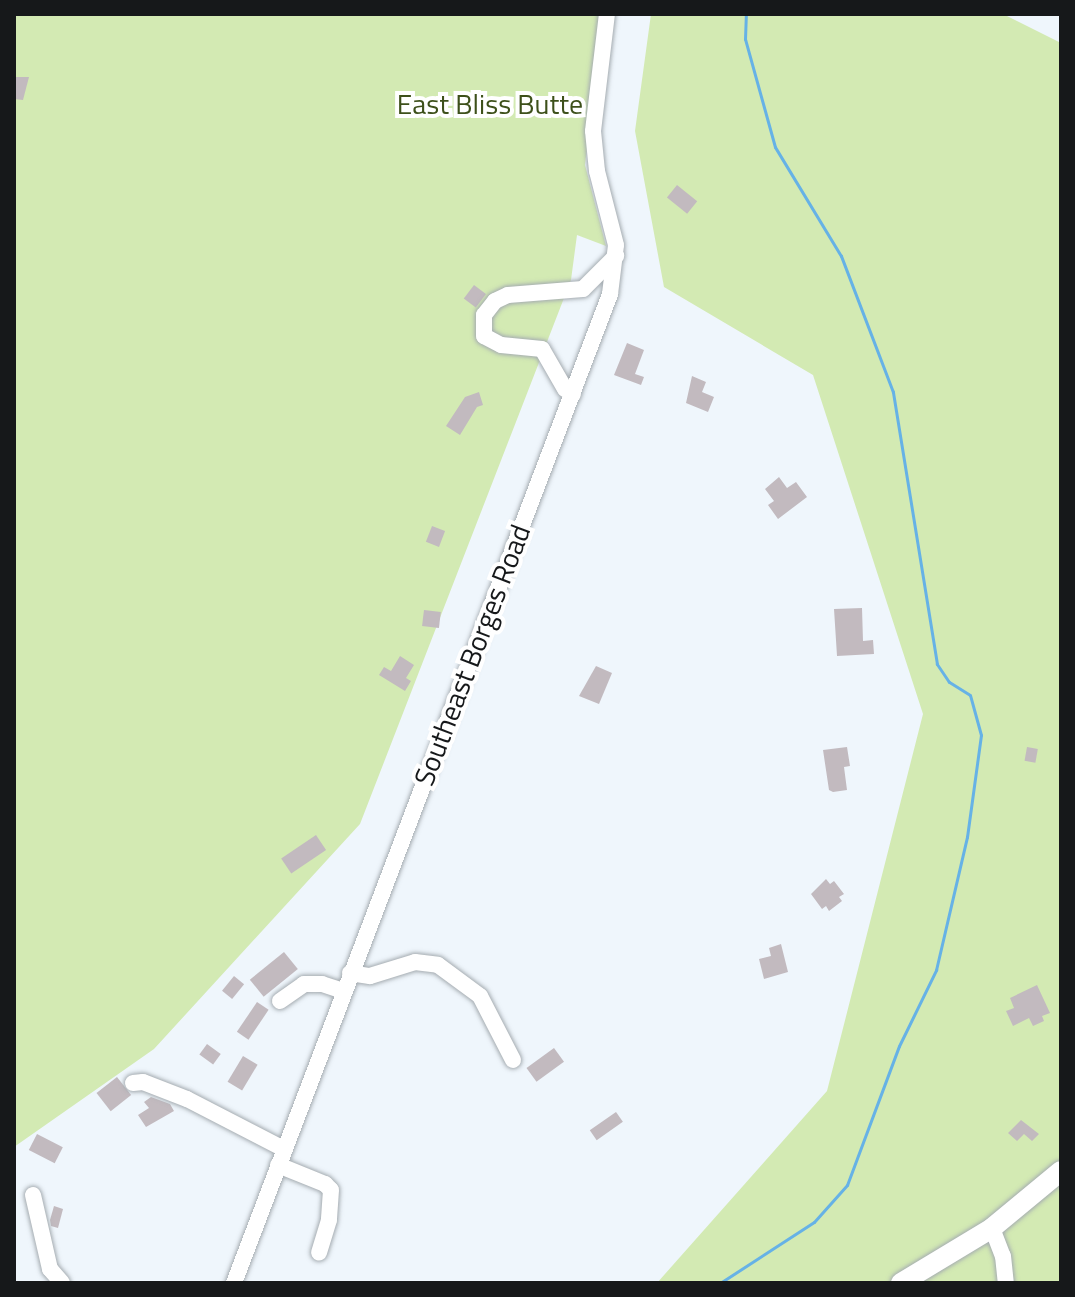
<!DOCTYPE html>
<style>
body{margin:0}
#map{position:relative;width:1075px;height:1297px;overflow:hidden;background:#eff6fc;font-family:"Titillium Web",sans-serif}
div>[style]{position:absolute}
.green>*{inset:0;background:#d3eab3}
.stream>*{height:3px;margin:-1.5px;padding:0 1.5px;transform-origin:1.5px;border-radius:1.5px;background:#66b2e6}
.building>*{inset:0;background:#c2babf;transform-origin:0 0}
.roads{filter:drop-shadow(0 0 2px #a5acb1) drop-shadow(0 0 2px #a5acb1)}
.minor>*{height:16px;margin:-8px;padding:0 8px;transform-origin:8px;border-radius:8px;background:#fff}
.major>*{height:20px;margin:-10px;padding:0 10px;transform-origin:10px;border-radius:10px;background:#fff}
span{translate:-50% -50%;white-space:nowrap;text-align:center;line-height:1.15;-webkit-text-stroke:8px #fff;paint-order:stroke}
.park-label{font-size:28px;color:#3d501a}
.street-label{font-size:28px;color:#16181a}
.frame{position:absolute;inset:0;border:16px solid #16181a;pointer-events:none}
</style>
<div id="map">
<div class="green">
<i style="clip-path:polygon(14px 14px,603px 14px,585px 165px,606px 246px,577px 235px,571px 280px,360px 824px,154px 1049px,14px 1147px)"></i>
<i style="clip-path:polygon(651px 14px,1003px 14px,1061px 43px,1061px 1283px,657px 1283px,827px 1091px,923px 714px,813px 375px,664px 287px,635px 131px)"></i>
</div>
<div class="stream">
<i style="left:720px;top:1283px;width:112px;rotate:-33deg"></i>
<i style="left:814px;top:1222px;width:50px;rotate:-48.3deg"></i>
<i style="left:847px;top:1185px;width:148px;rotate:-69.5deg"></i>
<i style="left:899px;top:1046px;width:85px;rotate:-64deg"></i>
<i style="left:936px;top:970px;width:137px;rotate:-76.9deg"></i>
<i style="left:967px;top:837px;width:103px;rotate:-82.2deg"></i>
<i style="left:981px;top:735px;width:41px;rotate:-105.4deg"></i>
<i style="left:970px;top:695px;width:25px;rotate:-148deg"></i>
<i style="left:949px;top:682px;width:22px;rotate:-124deg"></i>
<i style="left:937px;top:664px;width:276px;rotate:-99.2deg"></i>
<i style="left:893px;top:392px;width:146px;rotate:-110.9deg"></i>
<i style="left:841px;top:256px;width:127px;rotate:-121.2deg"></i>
<i style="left:775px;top:147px;width:112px;rotate:-105.5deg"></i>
<i style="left:745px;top:39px;width:25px;rotate:-88deg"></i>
</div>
<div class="building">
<i style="clip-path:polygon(14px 77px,29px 77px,23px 100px,14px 99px)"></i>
<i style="left:677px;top:185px;width:26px;height:16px;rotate:39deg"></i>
<i style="left:474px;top:285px;width:15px;height:17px;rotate:37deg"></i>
<i style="clip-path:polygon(627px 343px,644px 350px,635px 374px,644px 377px,641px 385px,614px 375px)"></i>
<i style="clip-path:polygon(692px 376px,706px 382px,702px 392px,714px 397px,708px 412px,686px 403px)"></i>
<i style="clip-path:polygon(479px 392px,483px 405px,477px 407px,460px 435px,446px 426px,465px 397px)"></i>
<i style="clip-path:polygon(779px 477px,787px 488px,796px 482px,807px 497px,778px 519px,768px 505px,774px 501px,765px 489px)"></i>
<i style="left:432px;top:526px;width:14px;height:17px;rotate:21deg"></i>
<i style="clip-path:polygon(862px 608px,863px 641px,873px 640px,874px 654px,837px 656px,834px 609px)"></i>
<i style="left:424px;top:610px;width:17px;height:16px;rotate:7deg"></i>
<i style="clip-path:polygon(400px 656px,414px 665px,406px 678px,411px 681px,405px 691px,379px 675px,384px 667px,391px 671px)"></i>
<i style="clip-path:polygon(596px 666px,612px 673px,599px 704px,579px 696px)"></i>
<i style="clip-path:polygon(847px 747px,850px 766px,844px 767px,847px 790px,833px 792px,829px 790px,823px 750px)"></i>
<i style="left:1027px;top:747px;width:11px;height:14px;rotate:10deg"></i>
<i style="left:316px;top:835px;width:18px;height:42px;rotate:56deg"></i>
<i style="clip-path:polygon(826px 879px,830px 884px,834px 881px,844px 894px,839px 897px,842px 901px,829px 911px,826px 906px,822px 909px,811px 894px)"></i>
<i style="clip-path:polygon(781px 944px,788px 972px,764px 979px,759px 959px,771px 956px,769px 948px)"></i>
<i style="left:284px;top:952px;width:22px;height:44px;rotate:51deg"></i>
<i style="left:234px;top:976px;width:13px;height:19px;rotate:39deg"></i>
<i style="clip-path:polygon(1037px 985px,1050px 1013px,1042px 1016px,1044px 1021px,1033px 1026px,1029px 1018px,1013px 1026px,1006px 1011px,1014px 1008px,1010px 998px)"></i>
<i style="left:257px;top:1002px;width:14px;height:36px;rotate:34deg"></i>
<i style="left:207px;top:1044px;width:17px;height:13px;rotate:36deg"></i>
<i style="left:554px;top:1048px;width:17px;height:34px;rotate:54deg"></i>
<i style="left:243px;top:1056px;width:17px;height:30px;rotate:31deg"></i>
<i style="left:117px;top:1077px;width:23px;height:26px;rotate:52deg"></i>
<i style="clip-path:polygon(151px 1097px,170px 1104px,174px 1111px,146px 1127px,138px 1115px,149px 1108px,144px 1102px)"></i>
<i style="left:616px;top:1112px;width:12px;height:32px;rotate:55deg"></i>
<i style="clip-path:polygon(1021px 1120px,1039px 1134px,1032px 1141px,1024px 1134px,1017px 1141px,1008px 1133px)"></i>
<i style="left:37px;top:1134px;width:29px;height:18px;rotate:27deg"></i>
<i style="clip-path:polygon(54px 1206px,63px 1209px,58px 1228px,51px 1226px,50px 1220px)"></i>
</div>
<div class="roads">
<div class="minor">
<i style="left:573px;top:394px;width:9px;rotate:-148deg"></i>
<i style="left:565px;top:389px;width:46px;rotate:-119.9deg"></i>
<i style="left:542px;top:349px;width:41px;rotate:-174.4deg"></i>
<i style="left:501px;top:345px;width:19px;rotate:-152deg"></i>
<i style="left:484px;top:336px;width:21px;rotate:-90deg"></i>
<i style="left:484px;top:315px;width:18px;rotate:-52deg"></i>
<i style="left:495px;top:301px;width:14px;rotate:-25deg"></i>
<i style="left:508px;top:295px;width:75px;rotate:-4.6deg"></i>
<i style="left:583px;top:289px;width:47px;rotate:-45deg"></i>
<i style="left:350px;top:973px;width:20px;rotate:9deg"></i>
<i style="left:370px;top:976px;width:47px;rotate:-17.3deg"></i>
<i style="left:415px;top:962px;width:23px;rotate:7deg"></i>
<i style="left:438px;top:965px;width:52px;rotate:36.4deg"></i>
<i style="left:480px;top:996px;width:72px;rotate:62.7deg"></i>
<i style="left:280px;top:1001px;width:29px;rotate:-35deg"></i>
<i style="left:304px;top:984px;width:18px"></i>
<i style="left:322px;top:984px;width:22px;rotate:18deg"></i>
<i style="left:133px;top:1083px;width:10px;rotate:-6deg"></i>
<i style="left:143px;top:1082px;width:47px;rotate:21.1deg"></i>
<i style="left:187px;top:1099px;width:109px;rotate:27.3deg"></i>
<i style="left:278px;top:1165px;width:51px;rotate:22deg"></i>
<i style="left:325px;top:1184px;width:8px;rotate:45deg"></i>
<i style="left:331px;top:1190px;width:30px;rotate:94deg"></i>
<i style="left:329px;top:1220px;width:34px;rotate:107deg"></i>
<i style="left:33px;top:1195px;width:76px;rotate:77.1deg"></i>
<i style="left:50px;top:1269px;width:18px;rotate:49deg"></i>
<i style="left:992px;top:1228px;width:30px;rotate:69deg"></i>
<i style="left:1003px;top:1256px;width:27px;rotate:84deg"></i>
<i style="left:234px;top:1283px;width:1058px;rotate:-69.18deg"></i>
<i style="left:610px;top:294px;width:49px;rotate:-83deg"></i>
<i style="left:616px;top:245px;width:76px;rotate:-104.4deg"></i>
<i style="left:597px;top:171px;width:40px;rotate:-95.7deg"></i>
<i style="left:593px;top:131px;width:118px;rotate:-83.2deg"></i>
</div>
<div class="major">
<i style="left:901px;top:1283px;width:106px;rotate:-31.1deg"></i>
<i style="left:992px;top:1228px;width:89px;rotate:-39.6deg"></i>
</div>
</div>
<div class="park-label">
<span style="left:490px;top:104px">East Bliss Butte</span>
</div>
<div class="street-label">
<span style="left:472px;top:655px;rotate:-69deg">Southeast Borges Road</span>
</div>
<div class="frame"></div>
</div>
